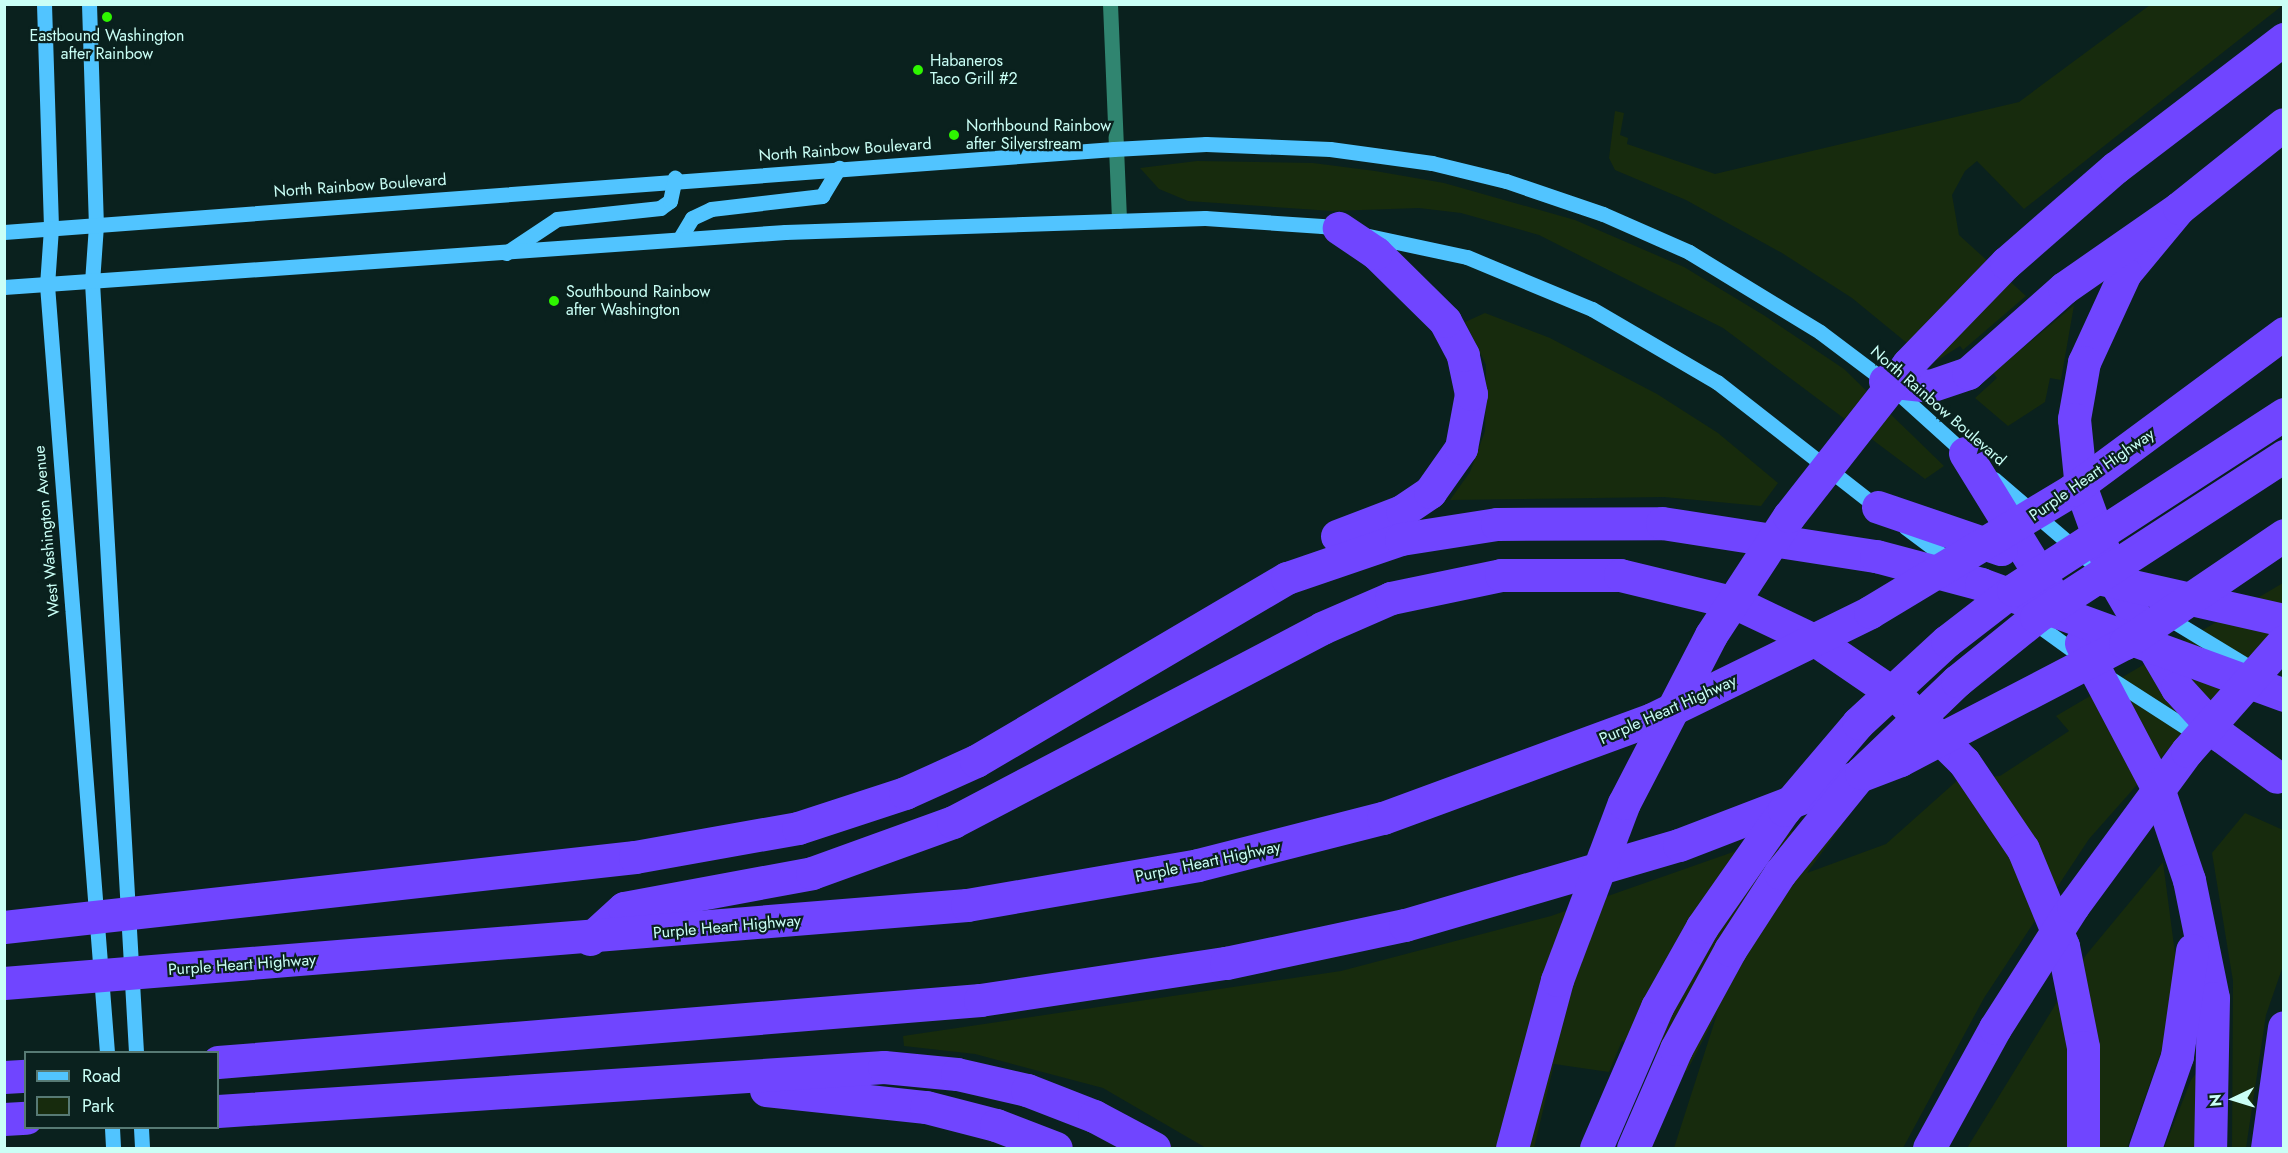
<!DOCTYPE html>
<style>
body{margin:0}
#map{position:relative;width:2288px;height:1153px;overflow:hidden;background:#0a211e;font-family:Jost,sans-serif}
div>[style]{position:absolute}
.green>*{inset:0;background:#172b0d}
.minor>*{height:15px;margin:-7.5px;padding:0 7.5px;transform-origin:7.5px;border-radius:7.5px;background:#308570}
.major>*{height:15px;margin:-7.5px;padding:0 7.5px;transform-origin:7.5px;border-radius:7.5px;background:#51c4ff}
.highway>*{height:33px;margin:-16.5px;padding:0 16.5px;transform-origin:16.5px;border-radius:16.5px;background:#7045ff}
.dots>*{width:16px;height:16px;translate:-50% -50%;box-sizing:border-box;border:3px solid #0a211e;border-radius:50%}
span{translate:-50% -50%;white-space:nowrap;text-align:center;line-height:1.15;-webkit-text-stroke:4.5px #0a211e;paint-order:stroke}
.poi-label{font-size:16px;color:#cafff6}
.left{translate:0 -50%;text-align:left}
.street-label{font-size:16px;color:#cafff6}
.frame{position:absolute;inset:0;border:6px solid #cafff6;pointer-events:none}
.legend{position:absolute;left:24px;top:1051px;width:195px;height:78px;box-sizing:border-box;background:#0a211e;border:2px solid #577a74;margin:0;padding:8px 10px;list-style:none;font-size:18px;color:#cafff6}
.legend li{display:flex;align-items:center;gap:12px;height:30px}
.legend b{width:30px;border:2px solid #577a74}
.north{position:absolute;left:2204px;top:1069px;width:60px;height:60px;-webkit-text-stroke:4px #0a211e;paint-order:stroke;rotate:266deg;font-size:16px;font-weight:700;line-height:24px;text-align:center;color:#cafff6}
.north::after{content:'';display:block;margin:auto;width:21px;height:27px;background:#cafff6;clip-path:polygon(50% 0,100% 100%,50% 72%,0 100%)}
</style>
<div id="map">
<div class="green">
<i style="clip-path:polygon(2150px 5px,2283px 5px,2024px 209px,1977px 161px,1965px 171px,1952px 195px,1959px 235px,2026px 296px,1963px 350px,1960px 346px,1938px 360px,1924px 357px,1852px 298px,1782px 253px,1686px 200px,1615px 170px,1609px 158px,1615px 111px,1624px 113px,1620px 135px,1628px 138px,1627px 144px,1715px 174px,2019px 102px)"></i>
<i style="clip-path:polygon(1197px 161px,1313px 163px,1375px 171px,1444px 183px,1575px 220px,1684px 267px,1765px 316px,1844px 369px,1944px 466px,1925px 479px,1723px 328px,1539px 235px,1461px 213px,1419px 208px,1332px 211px,1188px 201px,1159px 189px,1140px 168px)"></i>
<i style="clip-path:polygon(2074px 305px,2061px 380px,2050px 378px,2045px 402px,2008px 426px,1975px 398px,1997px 378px,1993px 373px)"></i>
<i style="clip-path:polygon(1485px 313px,1550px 338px,1657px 394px,1718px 433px,1778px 483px,1761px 506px,1664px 497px,1450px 500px,1470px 472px,1485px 431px,1486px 365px,1465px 322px)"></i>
<i style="clip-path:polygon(2283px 583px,2283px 620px,2089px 839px,1984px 998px,1903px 1148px,1674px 1148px,1718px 1011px,1687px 1071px,1622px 1041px,1609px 1072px,1554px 1064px,1534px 1148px,1206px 1148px,1103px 1088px,975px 1054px,904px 1046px,903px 1036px,1341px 971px,1551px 916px,1853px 810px,1807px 873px,1886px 844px,1960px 778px,2000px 776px,2069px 731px,2056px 716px)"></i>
<i style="clip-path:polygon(2245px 813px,2283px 830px,2284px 963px,2266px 1015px,2246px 1148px,2232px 1148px,2233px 981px,2212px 853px)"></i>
<i style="clip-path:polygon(2163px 862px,2176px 961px,2165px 1041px,2127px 1148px,1967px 1148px,2086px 955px)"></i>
<i style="clip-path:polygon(2197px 1072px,2195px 1148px,2164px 1148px,2191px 1080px)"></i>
</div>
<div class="minor">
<i style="left:1110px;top:4px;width:217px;rotate:87.6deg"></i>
</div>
<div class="major">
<i style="left:44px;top:4px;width:224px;rotate:88.2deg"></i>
<i style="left:51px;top:228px;width:57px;rotate:94deg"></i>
<i style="left:47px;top:285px;width:769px;rotate:85.53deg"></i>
<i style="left:89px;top:4px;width:221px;rotate:88.2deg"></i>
<i style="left:96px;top:225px;width:57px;rotate:94deg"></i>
<i style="left:92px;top:282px;width:771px;rotate:86.73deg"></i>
<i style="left:4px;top:232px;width:1113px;rotate:-4.28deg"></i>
<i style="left:1114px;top:149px;width:92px;rotate:-3.1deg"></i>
<i style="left:1206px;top:144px;width:124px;rotate:2.3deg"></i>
<i style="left:1330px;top:149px;width:103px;rotate:7.8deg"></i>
<i style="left:1432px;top:163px;width:76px;rotate:13.7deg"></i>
<i style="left:1506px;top:181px;width:102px;rotate:18.8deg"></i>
<i style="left:1603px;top:214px;width:94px;rotate:23.8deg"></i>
<i style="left:1689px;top:252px;width:153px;rotate:31.4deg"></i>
<i style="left:1820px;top:332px;width:81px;rotate:37deg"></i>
<i style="left:1885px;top:381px;width:110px;rotate:42.1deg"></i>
<i style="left:680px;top:238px;width:23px;rotate:-59deg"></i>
<i style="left:692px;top:218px;width:21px;rotate:-25deg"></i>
<i style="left:711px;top:209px;width:112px;rotate:-6.7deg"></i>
<i style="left:822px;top:196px;width:33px;rotate:-59deg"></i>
<i style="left:506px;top:253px;width:61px;rotate:-33.7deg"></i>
<i style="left:557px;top:219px;width:104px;rotate:-6.1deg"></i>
<i style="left:660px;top:208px;width:12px;rotate:-35deg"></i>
<i style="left:670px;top:201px;width:24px;rotate:-78deg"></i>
<i style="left:4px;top:287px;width:783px;rotate:-4.03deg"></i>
<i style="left:785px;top:232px;width:420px;rotate:-1.9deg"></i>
<i style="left:1205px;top:218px;width:117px;rotate:3.9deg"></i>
<i style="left:1322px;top:226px;width:148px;rotate:12.1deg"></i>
<i style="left:1467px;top:257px;width:135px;rotate:22.6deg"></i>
<i style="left:1592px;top:309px;width:145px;rotate:30.3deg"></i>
<i style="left:1717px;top:382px;width:208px;rotate:38deg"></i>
<i style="left:1994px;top:479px;width:148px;rotate:40.6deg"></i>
<i style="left:1905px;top:527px;width:60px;rotate:36.9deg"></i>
<i style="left:2165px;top:616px;width:102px;rotate:31.3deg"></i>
<i style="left:2031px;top:620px;width:63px;rotate:36deg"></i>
<i style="left:2108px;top:677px;width:111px;rotate:32.8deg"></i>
<i style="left:112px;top:1128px;width:20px;rotate:87deg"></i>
<i style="left:141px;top:1128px;width:20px;rotate:87deg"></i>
</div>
<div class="highway">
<i style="left:2179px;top:208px;width:85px;rotate:129.7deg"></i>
<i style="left:2125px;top:273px;width:98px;rotate:114.7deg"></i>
<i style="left:2084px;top:362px;width:58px;rotate:100deg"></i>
<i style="left:2074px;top:419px;width:69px;rotate:84.2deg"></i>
<i style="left:2081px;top:488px;width:100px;rotate:70.1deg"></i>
<i style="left:2115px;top:582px;width:123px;rotate:59.7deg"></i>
<i style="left:2177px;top:688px;width:65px;rotate:47.5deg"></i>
<i style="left:2221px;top:736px;width:69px;rotate:36.2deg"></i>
<i style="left:1885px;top:381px;width:45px;rotate:6.3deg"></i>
<i style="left:1930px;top:386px;width:40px;rotate:-18.9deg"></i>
<i style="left:1968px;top:373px;width:128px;rotate:-41.5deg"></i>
<i style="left:2064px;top:288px;width:140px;rotate:-34.8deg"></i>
<i style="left:2179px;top:208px;width:134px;rotate:-38.7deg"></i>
<i style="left:1965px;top:453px;width:162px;rotate:58.4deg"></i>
<i style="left:1878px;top:507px;width:130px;rotate:18.9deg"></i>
<i style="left:1337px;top:536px;width:70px;rotate:-21deg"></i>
<i style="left:1402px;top:511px;width:34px;rotate:-34deg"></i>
<i style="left:1430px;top:492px;width:54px;rotate:-54.8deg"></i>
<i style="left:1461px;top:448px;width:55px;rotate:-79.5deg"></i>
<i style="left:1471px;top:394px;width:40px;rotate:-102deg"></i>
<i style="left:1463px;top:355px;width:38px;rotate:-118deg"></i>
<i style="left:1445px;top:321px;width:97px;rotate:-135.4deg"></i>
<i style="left:1376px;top:253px;width:45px;rotate:-146deg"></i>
<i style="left:2102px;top:579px;width:187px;rotate:12.7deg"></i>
<i style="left:2081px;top:643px;width:167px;rotate:62.2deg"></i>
<i style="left:2159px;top:791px;width:94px;rotate:71.4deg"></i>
<i style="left:2189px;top:880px;width:120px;rotate:78.5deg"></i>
<i style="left:2213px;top:998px;width:150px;rotate:91.1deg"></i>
<i style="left:4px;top:927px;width:635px;rotate:-6.33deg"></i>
<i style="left:635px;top:857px;width:166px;rotate:-10.1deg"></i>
<i style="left:798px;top:828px;width:113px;rotate:-18.1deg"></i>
<i style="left:905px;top:793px;width:78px;rotate:-24.3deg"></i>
<i style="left:976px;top:761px;width:361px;rotate:-30.5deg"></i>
<i style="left:1287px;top:578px;width:120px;rotate:-18.9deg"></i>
<i style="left:1401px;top:539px;width:97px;rotate:-8.9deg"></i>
<i style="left:1497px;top:524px;width:165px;rotate:-0.3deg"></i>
<i style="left:1662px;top:523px;width:217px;rotate:8.8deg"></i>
<i style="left:1876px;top:556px;width:109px;rotate:14.9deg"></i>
<i style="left:1981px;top:584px;width:323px;rotate:20.1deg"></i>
<i style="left:590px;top:939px;width:46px;rotate:-42.4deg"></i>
<i style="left:624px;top:908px;width:191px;rotate:-10.5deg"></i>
<i style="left:812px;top:873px;width:150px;rotate:-19.9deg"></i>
<i style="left:953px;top:822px;width:417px;rotate:-27.7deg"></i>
<i style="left:1322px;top:628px;width:75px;rotate:-23.5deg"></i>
<i style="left:1391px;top:598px;width:112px;rotate:-11.8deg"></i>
<i style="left:1501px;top:575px;width:119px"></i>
<i style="left:1620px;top:575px;width:119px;rotate:13.6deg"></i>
<i style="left:1736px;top:603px;width:91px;rotate:25.4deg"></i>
<i style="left:1818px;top:642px;width:96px;rotate:34.4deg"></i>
<i style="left:1897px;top:696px;width:94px;rotate:44.6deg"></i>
<i style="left:1964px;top:762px;width:105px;rotate:55.9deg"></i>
<i style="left:2023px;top:849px;width:105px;rotate:67.6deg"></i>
<i style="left:2063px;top:946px;width:103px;rotate:78.8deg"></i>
<i style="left:2083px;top:1047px;width:101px;rotate:90deg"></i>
<i style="left:4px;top:983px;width:966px;rotate:-4.63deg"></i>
<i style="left:967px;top:905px;width:234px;rotate:-9.8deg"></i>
<i style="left:1198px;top:865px;width:191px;rotate:-14.3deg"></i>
<i style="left:1383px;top:818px;width:287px;rotate:-20.2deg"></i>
<i style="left:1652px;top:719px;width:243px;rotate:-26.1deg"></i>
<i style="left:1870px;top:612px;width:236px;rotate:-31.1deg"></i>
<i style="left:2072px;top:490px;width:264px;rotate:-36.5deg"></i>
<i style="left:218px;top:1062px;width:765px;rotate:-4.65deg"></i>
<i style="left:980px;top:1000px;width:249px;rotate:-8.6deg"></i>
<i style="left:1226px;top:963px;width:183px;rotate:-12deg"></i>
<i style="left:1405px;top:925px;width:285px;rotate:-16.3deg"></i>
<i style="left:1679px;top:845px;width:237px;rotate:-21deg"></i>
<i style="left:1900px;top:760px;width:254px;rotate:-27.5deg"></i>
<i style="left:2125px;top:643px;width:192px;rotate:-34.2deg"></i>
<i style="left:4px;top:1077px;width:22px;rotate:-3deg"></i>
<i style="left:766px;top:1090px;width:161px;rotate:6.1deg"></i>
<i style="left:926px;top:1107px;width:72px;rotate:14.4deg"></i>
<i style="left:996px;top:1125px;width:64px;rotate:21deg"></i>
<i style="left:218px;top:1111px;width:667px;rotate:-3.78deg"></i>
<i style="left:884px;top:1067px;width:73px;rotate:5.5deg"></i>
<i style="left:957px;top:1074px;width:72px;rotate:12.9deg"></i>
<i style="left:1027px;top:1090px;width:72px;rotate:21.2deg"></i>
<i style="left:1094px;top:1116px;width:68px;rotate:28.1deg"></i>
<i style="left:4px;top:1119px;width:22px;rotate:-3deg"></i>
<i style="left:1512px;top:1148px;width:174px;rotate:-75deg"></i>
<i style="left:1557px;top:980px;width:189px;rotate:-69.3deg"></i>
<i style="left:1624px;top:803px;width:189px;rotate:-62.6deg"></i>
<i style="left:1711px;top:635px;width:142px;rotate:-56.8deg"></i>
<i style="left:1789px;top:516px;width:193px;rotate:-51.9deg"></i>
<i style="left:1908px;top:364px;width:141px;rotate:-45.9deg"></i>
<i style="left:2006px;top:263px;width:145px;rotate:-41.1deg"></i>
<i style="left:2115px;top:168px;width:213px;rotate:-37.4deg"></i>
<i style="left:1596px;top:1148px;width:154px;rotate:-66.6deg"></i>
<i style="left:1657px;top:1007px;width:92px;rotate:-60.6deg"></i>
<i style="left:1702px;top:927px;width:143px;rotate:-55deg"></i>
<i style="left:1784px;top:810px;width:114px;rotate:-49.6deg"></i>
<i style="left:1858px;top:723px;width:121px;rotate:-42.7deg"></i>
<i style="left:1947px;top:641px;width:83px;rotate:-37.7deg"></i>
<i style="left:2013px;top:590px;width:323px;rotate:-33deg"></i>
<i style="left:1633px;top:1148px;width:108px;rotate:-66.5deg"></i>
<i style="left:1676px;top:1049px;width:113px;rotate:-61.4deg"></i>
<i style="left:1730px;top:950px;width:92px;rotate:-57deg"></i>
<i style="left:1780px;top:873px;width:129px;rotate:-51deg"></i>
<i style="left:1861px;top:773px;width:133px;rotate:-43.8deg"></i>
<i style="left:1957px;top:681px;width:102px;rotate:-39deg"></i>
<i style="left:2036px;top:617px;width:296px;rotate:-33deg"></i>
<i style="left:1929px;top:1148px;width:137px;rotate:-61.2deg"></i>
<i style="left:1995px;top:1028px;width:145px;rotate:-57.4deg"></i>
<i style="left:2073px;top:906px;width:192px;rotate:-53.7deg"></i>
<i style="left:2187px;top:751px;width:147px;rotate:-48.6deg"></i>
<i style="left:2145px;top:1148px;width:97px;rotate:-70.8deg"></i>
<i style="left:2177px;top:1056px;width:107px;rotate:-81.9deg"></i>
<i style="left:2267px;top:1148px;width:122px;rotate:-82deg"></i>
</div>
<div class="dots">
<i style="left:107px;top:17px;background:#2ef500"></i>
<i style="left:918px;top:70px;background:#2ef500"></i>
<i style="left:954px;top:135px;background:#2ef500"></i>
<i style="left:554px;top:301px;background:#2ef500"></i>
</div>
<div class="poi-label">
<span style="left:107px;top:45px">Eastbound Washington<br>after Rainbow</span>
<span class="left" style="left:930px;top:70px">Habaneros<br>Taco Grill #2</span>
<span class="left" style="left:966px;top:135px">Northbound Rainbow<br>after Silverstream</span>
<span class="left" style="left:566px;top:301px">Southbound Rainbow<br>after Washington</span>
</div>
<div class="street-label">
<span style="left:845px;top:150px;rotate:-4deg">North Rainbow Boulevard</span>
<span style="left:360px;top:186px;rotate:-4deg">North Rainbow Boulevard</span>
<span style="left:1938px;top:406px;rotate:41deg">North Rainbow Boulevard</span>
<span style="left:2092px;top:475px;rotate:-35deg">Purple Heart Highway</span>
<span style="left:47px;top:531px;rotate:-95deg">West Washington Avenue</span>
<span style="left:1668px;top:710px;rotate:-24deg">Purple Heart Highway</span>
<span style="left:1208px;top:862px;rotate:-12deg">Purple Heart Highway</span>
<span style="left:727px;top:927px;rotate:-5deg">Purple Heart Highway</span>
<span style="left:242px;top:965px;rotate:-4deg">Purple Heart Highway</span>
</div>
<div class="frame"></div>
<ul class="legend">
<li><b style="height:8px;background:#51c4ff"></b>Road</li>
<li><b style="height:16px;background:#172b0d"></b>Park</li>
</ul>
<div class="north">N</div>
</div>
